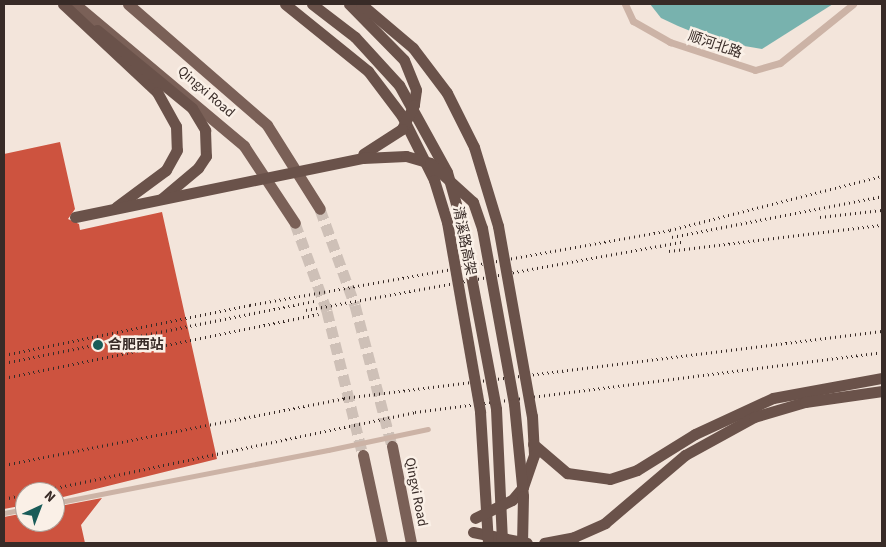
<!DOCTYPE html>
<meta charset="utf-8">
<style>
body{margin:0}
#map{position:relative;width:886px;height:547px;overflow:hidden;background:#f3e5db;font-family:"Source Sans 3","Noto Sans SC",sans-serif}
div>[style]{position:absolute}
.water>*{inset:0;background:#78b2ae}
.building>*{inset:0;background:#cd533f}
.primary-tunnel>*{height:11px;margin-top:-5.5px;transform-origin:0;background:repeating-linear-gradient(90deg,#cec0b7 0 11px,transparent 0 16.5px)}
.pedestrian>*{height:5px;margin:-2.5px;padding:0 2.5px;transform-origin:2.5px;border-radius:2.5px;background:#ccb3a6}
.minor>*{height:7px;margin:-3.5px;padding:0 3.5px;transform-origin:3.5px;border-radius:3.5px;background:#ccb3a6}
.primary>*{height:11px;margin:-5.5px;padding:0 5.5px;transform-origin:5.5px;border-radius:5.5px;background:#7a6057}
.trunk>*{height:11px;margin:-5.5px;padding:0 5.5px;transform-origin:5.5px;border-radius:5.5px;background:#6a524a}
.rail>*{height:2.5px;margin-top:-1.25px;transform-origin:0;background:repeating-linear-gradient(90deg,#382b27 0 1px,transparent 0 5px)}
.pedestrian-bridge>*{height:5px;margin:-2.5px;padding:0 2.5px;transform-origin:2.5px;border-radius:2.5px;background:#ccb3a6}
.trunk-bridge>*{height:11px;margin:-5.5px;padding:0 5.5px;transform-origin:5.5px;border-radius:5.5px;background:#6a524a}
.dots>*{width:14px;height:14px;translate:-50% -50%;box-sizing:border-box;border:2px solid #faf0e7;border-radius:50%}
span{translate:-50% -50%;white-space:nowrap;text-align:center;line-height:1.15;-webkit-text-stroke:5px #faf0e7;paint-order:stroke}
.street-label{font-size:14px;color:#382b27}
.poi-label{font-size:14px;color:#382b27;font-weight:700}
.left{translate:0 -50%;text-align:left}
.frame{position:absolute;inset:0;border:5px solid #382b27;pointer-events:none}
.north{position:absolute;left:15px;top:482px;width:50px;height:50px;box-sizing:border-box;background:#faf0e7;border:1px solid #aca19a;border-radius:50%;rotate:43deg;font-size:14px;font-weight:700;line-height:20px;text-align:center;color:#382b27}
.north::after{content:'';display:block;margin:auto;width:18px;height:22px;background:#1a5c59;clip-path:polygon(50% 0,100% 100%,50% 72%,0 100%)}
</style>
<div id="map">
<div class="water">
<i style="clip-path:polygon(650px 4px,833px 4px,762px 49px,715px 41px,678px 26px,661px 18px)"></i>
</div>
<div class="building">
<i style="clip-path:polygon(60px 142px,75px 209px,68px 219px,79px 224px,80px 230px,162px 212px,217px 459px,55px 499px,55px 492px,25px 492px,25px 505px,4px 509px,4px 154px)"></i>
<i style="clip-path:polygon(102px 498px,81px 525px,85px 543px,4px 543px,4px 517px,25px 513px,25px 522px,55px 522px,55px 507px)"></i>
</div>
<div class="primary-tunnel">
<i style="left:320px;top:209px;width:102px;rotate:70deg"></i>
<i style="left:355px;top:305px;width:146px;rotate:75.3deg"></i>
<i style="left:295px;top:223px;width:94px;rotate:70deg"></i>
<i style="left:327px;top:311px;width:148px;rotate:76deg"></i>
</div>
<div class="pedestrian">
<i style="left:55px;top:503px;width:278px;rotate:-11deg"></i>
<i style="left:4px;top:513px;width:21px;rotate:-11deg"></i>
</div>
<div class="minor">
<i style="left:625px;top:4px;width:19px;rotate:65deg"></i>
<i style="left:633px;top:21px;width:43px;rotate:29.6deg"></i>
<i style="left:670px;top:42px;width:89px;rotate:18.2deg"></i>
<i style="left:755px;top:70px;width:26px;rotate:-16deg"></i>
<i style="left:780px;top:63px;width:94px;rotate:-38.9deg"></i>
</div>
<div class="primary">
<i style="left:75px;top:4px;width:221px;rotate:40deg"></i>
<i style="left:244px;top:146px;width:92px;rotate:56.5deg"></i>
<i style="left:128px;top:4px;width:184px;rotate:41deg"></i>
<i style="left:267px;top:125px;width:99px;rotate:57.8deg"></i>
<i style="left:392px;top:446px;width:99px;rotate:78.9deg"></i>
<i style="left:363px;top:455px;width:90px;rotate:77.8deg"></i>
</div>
<div class="trunk">
<i style="left:63px;top:4px;width:129px;rotate:43.1deg"></i>
<i style="left:157px;top:92px;width:39px;rotate:61deg"></i>
<i style="left:176px;top:126px;width:24px;rotate:88deg"></i>
<i style="left:177px;top:150px;width:23px;rotate:119deg"></i>
<i style="left:166px;top:170px;width:62px;rotate:143.5deg"></i>
<i style="left:97px;top:30px;width:123px;rotate:39.4deg"></i>
<i style="left:192px;top:108px;width:26px;rotate:59deg"></i>
<i style="left:205px;top:130px;width:26px;rotate:88deg"></i>
<i style="left:206px;top:156px;width:14px;rotate:124deg"></i>
<i style="left:198px;top:168px;width:48px;rotate:140deg"></i>
<i style="left:695px;top:434px;width:86px;rotate:-24.8deg"></i>
<i style="left:773px;top:398px;width:111px;rotate:-10.4deg"></i>
<i style="left:473px;top:532px;width:55px;rotate:11.5deg"></i>
<i style="left:544px;top:543px;width:31px;rotate:-11deg"></i>
<i style="left:574px;top:537px;width:34px;rotate:-24deg"></i>
<i style="left:605px;top:523px;width:105px;rotate:-40.4deg"></i>
<i style="left:685px;top:455px;width:79px;rotate:-28.8deg"></i>
<i style="left:754px;top:417px;width:53px;rotate:-16.4deg"></i>
<i style="left:805px;top:402px;width:78px;rotate:-8.1deg"></i>
</div>
<div class="rail">
<i style="left:820px;top:217px;width:62px;rotate:-6.4deg"></i>
<i style="left:672px;top:237px;width:214px;rotate:-11deg"></i>
<i style="left:669px;top:251px;width:215px;rotate:-7deg"></i>
<i style="left:306px;top:310px;width:385px;rotate:-10.3deg"></i>
<i style="left:4px;top:355px;width:251px;rotate:-11.5deg"></i>
<i style="left:250px;top:305px;width:427px;rotate:-10.1deg"></i>
<i style="left:670px;top:230px;width:219px;rotate:-14.3deg"></i>
<i style="left:4px;top:363px;width:317px;rotate:-11.3deg"></i>
<i style="left:4px;top:378px;width:321px;rotate:-11.5deg"></i>
<i style="left:4px;top:465px;width:347px;rotate:-11.1deg"></i>
<i style="left:344px;top:398px;width:542px;rotate:-7.1deg"></i>
<i style="left:36px;top:492px;width:387px;rotate:-11.9deg"></i>
<i style="left:415px;top:412px;width:471px;rotate:-7.3deg"></i>
<i style="left:4px;top:499px;width:22px;rotate:-13deg"></i>
</div>
<div class="pedestrian-bridge">
<i style="left:328px;top:450px;width:102px;rotate:-11.9deg"></i>
</div>
<div class="trunk-bridge">
<i style="left:285px;top:4px;width:107px;rotate:38.9deg"></i>
<i style="left:368px;top:71px;width:56px;rotate:52.9deg"></i>
<i style="left:402px;top:116px;width:72px;rotate:63.4deg"></i>
<i style="left:434px;top:180px;width:44px;rotate:72.8deg"></i>
<i style="left:447px;top:222px;width:193px;rotate:80.1deg"></i>
<i style="left:480px;top:412px;width:131px;rotate:86.5deg"></i>
<i style="left:312px;top:4px;width:54px;rotate:37.5deg"></i>
<i style="left:355px;top:37px;width:65px;rotate:47.5deg"></i>
<i style="left:399px;top:85px;width:99px;rotate:61.1deg"></i>
<i style="left:447px;top:172px;width:48px;rotate:74.2deg"></i>
<i style="left:460px;top:218px;width:194px;rotate:79.3deg"></i>
<i style="left:496px;top:409px;width:134px;rotate:87.4deg"></i>
<i style="left:349px;top:4px;width:78px;rotate:45.5deg"></i>
<i style="left:404px;top:60px;width:32px;rotate:68deg"></i>
<i style="left:416px;top:90px;width:15px;rotate:98deg"></i>
<i style="left:414px;top:105px;width:27px;rotate:117deg"></i>
<i style="left:402px;top:129px;width:46px;rotate:147.3deg"></i>
<i style="left:361px;top:4px;width:68px;rotate:40.2deg"></i>
<i style="left:413px;top:48px;width:56px;rotate:52.9deg"></i>
<i style="left:447px;top:93px;width:60px;rotate:63.4deg"></i>
<i style="left:474px;top:147px;width:83px;rotate:73.1deg"></i>
<i style="left:498px;top:226px;width:193px;rotate:79.9deg"></i>
<i style="left:532px;top:416px;width:39px;rotate:87deg"></i>
<i style="left:534px;top:455px;width:34px;rotate:109deg"></i>
<i style="left:523px;top:487px;width:17px;rotate:130deg"></i>
<i style="left:512px;top:500px;width:41px;rotate:154.1deg"></i>
<i style="left:75px;top:217px;width:294px;rotate:-11.6deg"></i>
<i style="left:363px;top:158px;width:43px;rotate:-2.7deg"></i>
<i style="left:406px;top:156px;width:25px;rotate:16deg"></i>
<i style="left:430px;top:163px;width:58px;rotate:42.2deg"></i>
<i style="left:473px;top:202px;width:28px;rotate:71deg"></i>
<i style="left:482px;top:228px;width:179px;rotate:79.7deg"></i>
<i style="left:514px;top:404px;width:92px;rotate:84.4deg"></i>
<i style="left:523px;top:496px;width:47px;rotate:91.2deg"></i>
<i style="left:533px;top:444px;width:45px;rotate:40.5deg"></i>
<i style="left:567px;top:473px;width:43px;rotate:7.9deg"></i>
<i style="left:610px;top:479px;width:28px;rotate:-18deg"></i>
<i style="left:637px;top:470px;width:68px;rotate:-31.8deg"></i>
</div>
<div class="dots">
<i style="left:98px;top:345px;background:#1a5c59"></i>
</div>
<div class="street-label">
<span style="left:715px;top:45px;rotate:19deg">顺河北路</span>
<span style="left:206px;top:92px;rotate:41deg">Qingxi Road</span>
<span style="left:464px;top:241px;rotate:79deg">清溪路高架</span>
<span style="left:416px;top:492px;rotate:79deg">Qingxi Road</span>
</div>
<div class="poi-label">
<span class="left" style="left:108px;top:345px">合肥西站</span>
</div>
<div class="frame"></div>
<div class="north">N</div>
</div>
